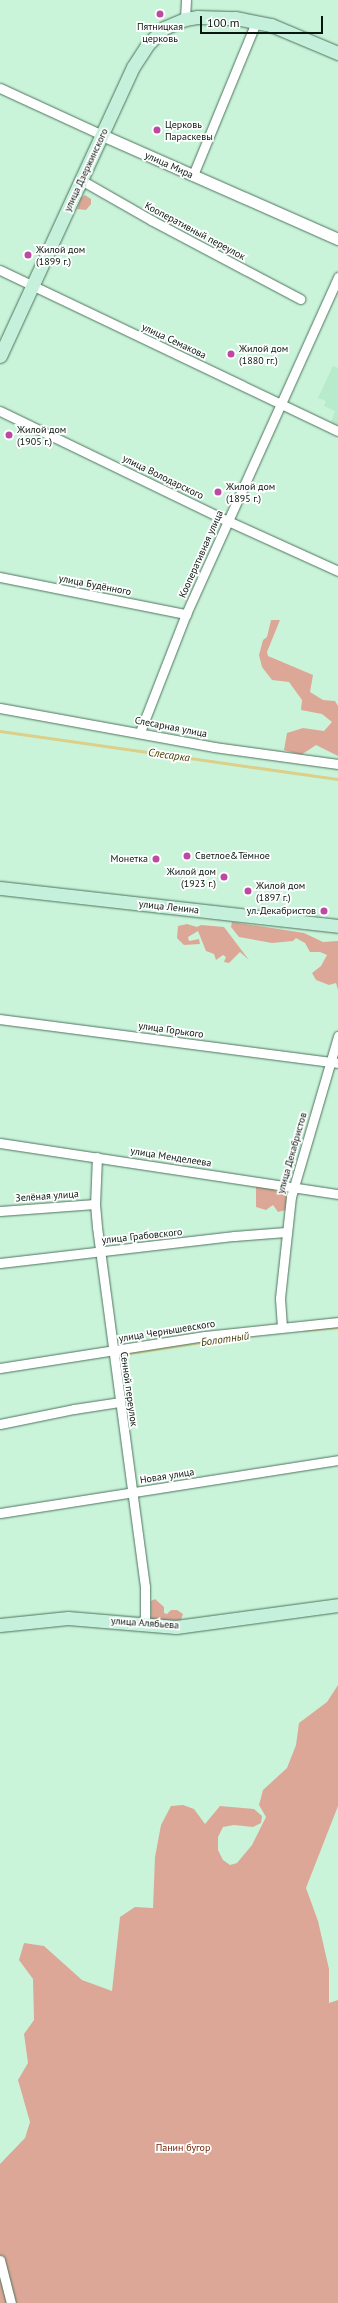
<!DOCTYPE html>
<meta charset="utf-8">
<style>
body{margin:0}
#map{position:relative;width:338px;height:2303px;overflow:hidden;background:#caf4da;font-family:"PT Sans",sans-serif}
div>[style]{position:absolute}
.built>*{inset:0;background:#b8eacc}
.green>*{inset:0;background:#dca796}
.stream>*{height:2.5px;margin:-1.25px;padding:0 1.25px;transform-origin:1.25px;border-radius:1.25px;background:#dccf8a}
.roads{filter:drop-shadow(0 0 1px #4e745e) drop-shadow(0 0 1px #4e745e)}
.minor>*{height:9px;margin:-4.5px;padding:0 4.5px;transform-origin:4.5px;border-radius:4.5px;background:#fff}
.tertiary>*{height:11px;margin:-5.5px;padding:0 5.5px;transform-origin:5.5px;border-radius:5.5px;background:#fff}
.secondary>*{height:13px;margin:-6.5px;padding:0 6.5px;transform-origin:6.5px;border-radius:6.5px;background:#c5f0dc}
.dots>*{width:11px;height:11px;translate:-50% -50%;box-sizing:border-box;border:2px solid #fff;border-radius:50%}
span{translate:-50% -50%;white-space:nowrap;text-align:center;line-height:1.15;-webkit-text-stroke:3.5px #fff;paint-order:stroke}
.poi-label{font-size:10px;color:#07160e}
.left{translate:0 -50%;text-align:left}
.right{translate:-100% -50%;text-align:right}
.street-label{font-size:10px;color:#07160e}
.park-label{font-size:10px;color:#722203}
.water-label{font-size:11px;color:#483e06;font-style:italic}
.scale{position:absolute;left:200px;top:16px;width:123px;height:18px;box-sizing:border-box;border:2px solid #07160e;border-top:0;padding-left:5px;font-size:12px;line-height:14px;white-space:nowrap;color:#07160e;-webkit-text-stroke:3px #fff;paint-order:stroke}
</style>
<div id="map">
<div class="built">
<i style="clip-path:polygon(333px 366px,338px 368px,338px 426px,331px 422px,335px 411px,324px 406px,326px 401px,318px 398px)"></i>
</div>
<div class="green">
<i style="clip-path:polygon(85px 195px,91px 199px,91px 204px,86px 210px,77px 209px,81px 198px)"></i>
<i style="clip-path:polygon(271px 620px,280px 620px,267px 652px,268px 656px,313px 675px,310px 692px,323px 700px,335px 701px,338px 706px,338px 756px,316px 745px,301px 755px,284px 750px,287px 733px,303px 728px,324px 731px,332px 722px,322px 714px,301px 710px,302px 700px,289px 682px,272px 680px,262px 667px,259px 655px,263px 640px,267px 637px)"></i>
<i style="clip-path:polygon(232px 922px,304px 933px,323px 942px,338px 941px,338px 990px,336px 983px,329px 985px,316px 980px,312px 973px,321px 966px,327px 955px,320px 952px,310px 952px,305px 943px,296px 938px,293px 941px,272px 943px,239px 937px,231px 927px)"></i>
<i style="clip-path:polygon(187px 924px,197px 927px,201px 925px,224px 927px,249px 960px,240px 952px,229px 963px,224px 962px,226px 957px,223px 955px,216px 960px,214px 954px,206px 951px,198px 931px,188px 937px,189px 941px,199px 939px,200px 944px,184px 945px,177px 938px,178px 926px)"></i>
<i style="clip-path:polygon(256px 1186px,270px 1186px,277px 1192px,286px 1189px,288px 1196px,286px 1210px,278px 1212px,273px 1205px,266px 1210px,256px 1207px)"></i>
<i style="clip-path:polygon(155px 1599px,164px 1607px,164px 1613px,167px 1614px,171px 1610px,177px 1610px,183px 1614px,181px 1620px,154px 1621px,151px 1618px,151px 1601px)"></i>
<i style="clip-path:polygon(338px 1685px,338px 1806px,306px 1888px,318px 1921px,329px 1969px,329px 2003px,338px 2000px,338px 2303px,0 2303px,0 2164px,25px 2138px,30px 2122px,18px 2080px,28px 2063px,24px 2034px,34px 2020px,33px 1979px,19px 1960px,24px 1943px,44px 1946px,82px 1980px,112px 1991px,120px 1917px,135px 1907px,153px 1908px,155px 1857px,161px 1825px,171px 1806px,183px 1805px,194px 1809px,205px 1824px,220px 1806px,254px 1809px,262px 1816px,261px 1823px,253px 1827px,234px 1825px,223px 1827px,218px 1837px,218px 1850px,223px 1860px,230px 1865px,237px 1863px,252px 1845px,266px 1817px,259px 1805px,263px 1790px,287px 1768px,296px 1745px,299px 1723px,327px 1702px)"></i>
</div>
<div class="stream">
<i style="left:0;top:731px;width:341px;rotate:8.1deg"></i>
<i style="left:304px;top:1330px;width:33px;rotate:-5deg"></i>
<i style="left:116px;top:1355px;width:98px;rotate:-8.8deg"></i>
</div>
<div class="roads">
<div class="minor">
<i style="left:185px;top:19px;width:19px;rotate:-87deg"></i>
<i style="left:0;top:88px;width:112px;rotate:24.7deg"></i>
<i style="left:193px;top:175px;width:165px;rotate:-67.6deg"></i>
<i style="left:81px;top:180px;width:81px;rotate:29.7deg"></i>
<i style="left:151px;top:220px;width:169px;rotate:27.9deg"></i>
<i style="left:0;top:270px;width:374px;rotate:25.5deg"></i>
<i style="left:0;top:411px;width:253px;rotate:25.8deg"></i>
<i style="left:228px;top:521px;width:121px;rotate:24.4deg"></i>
<i style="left:0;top:577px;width:190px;rotate:11.3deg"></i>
<i style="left:0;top:708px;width:218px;rotate:10.3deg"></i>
<i style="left:214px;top:747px;width:125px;rotate:7.8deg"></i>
<i style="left:140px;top:732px;width:127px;rotate:-68.7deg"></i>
<i style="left:186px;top:614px;width:370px;rotate:-65.7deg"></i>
<i style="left:0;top:1019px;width:341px;rotate:7.4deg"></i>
<i style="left:0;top:1143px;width:342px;rotate:8.6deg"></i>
<i style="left:97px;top:1157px;width:47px;rotate:92.4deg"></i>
<i style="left:95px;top:1204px;width:23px;rotate:85deg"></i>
<i style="left:97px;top:1227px;width:363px;rotate:82.4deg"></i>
<i style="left:145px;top:1587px;width:38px;rotate:90deg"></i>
<i style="left:0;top:1211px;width:95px;rotate:-4.2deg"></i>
<i style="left:0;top:1263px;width:236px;rotate:-6.6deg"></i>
<i style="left:234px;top:1236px;width:52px;rotate:-4.4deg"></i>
<i style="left:282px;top:1327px;width:29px;rotate:-94deg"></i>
<i style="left:280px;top:1298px;width:102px;rotate:-83.8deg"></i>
<i style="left:291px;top:1197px;width:168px;rotate:-73.7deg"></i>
<i style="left:0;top:1368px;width:207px;rotate:-8.9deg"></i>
<i style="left:205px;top:1336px;width:134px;rotate:-6deg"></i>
<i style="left:0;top:1424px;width:76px;rotate:-11.5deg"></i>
<i style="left:74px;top:1409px;width:47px;rotate:-8.7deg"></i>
<i style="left:0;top:1513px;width:342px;rotate:-8.9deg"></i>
<i style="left:0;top:2260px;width:44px;rotate:75.7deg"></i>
</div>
<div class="tertiary">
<i style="left:102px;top:135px;width:258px;rotate:23.8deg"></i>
</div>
<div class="secondary">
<i style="left:0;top:356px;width:318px;rotate:-65.3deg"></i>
<i style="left:133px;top:67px;width:27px;rotate:-57deg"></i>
<i style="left:148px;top:44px;width:23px;rotate:-45deg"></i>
<i style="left:164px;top:28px;width:23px;rotate:-23deg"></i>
<i style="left:185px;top:19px;width:12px;rotate:-9deg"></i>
<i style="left:197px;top:17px;width:38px;rotate:2deg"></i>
<i style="left:235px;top:18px;width:37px;rotate:11deg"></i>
<i style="left:271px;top:25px;width:73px;rotate:22.7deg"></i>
<i style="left:0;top:888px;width:340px;rotate:6.4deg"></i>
<i style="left:0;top:1625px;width:68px;rotate:-5.9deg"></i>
<i style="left:68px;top:1618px;width:108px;rotate:4.8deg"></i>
<i style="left:176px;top:1627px;width:163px;rotate:-7.7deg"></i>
</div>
</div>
<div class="dots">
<i style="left:160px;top:14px;background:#be49a2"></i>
<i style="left:157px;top:130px;background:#be49a2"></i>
<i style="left:28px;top:255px;background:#be49a2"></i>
<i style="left:231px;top:354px;background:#be49a2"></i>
<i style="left:9px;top:435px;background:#be49a2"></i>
<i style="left:218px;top:492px;background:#be49a2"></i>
<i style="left:187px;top:856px;background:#be49a2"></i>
<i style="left:156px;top:859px;background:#be49a2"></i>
<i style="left:224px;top:877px;background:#be49a2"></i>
<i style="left:248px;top:891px;background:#be49a2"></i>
<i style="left:324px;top:911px;background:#be49a2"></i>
</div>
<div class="poi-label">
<span style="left:160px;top:32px">Пятницкая<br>церковь</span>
<span class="left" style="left:165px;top:130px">Церковь<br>Параскевы</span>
<span class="left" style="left:36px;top:255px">Жилой дом<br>(1899 г.)</span>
<span class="left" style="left:239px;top:354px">Жилой дом<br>(1880 гг.)</span>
<span class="left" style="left:17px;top:435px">Жилой дом<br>(1905 г.)</span>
<span class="left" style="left:226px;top:492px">Жилой дом<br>(1895 г.)</span>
<span class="left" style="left:195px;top:856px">Светлое&amp;Тёмное</span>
<span class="right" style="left:148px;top:859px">Монетка</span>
<span class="right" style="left:216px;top:877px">Жилой дом<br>(1923 г.)</span>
<span class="left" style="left:256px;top:891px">Жилой дом<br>(1897 г.)</span>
<span class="right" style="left:316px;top:911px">ул. Декабристов</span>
</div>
<div class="street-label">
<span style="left:169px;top:165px;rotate:24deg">улица Мира</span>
<span style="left:86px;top:170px;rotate:-65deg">улица Дзержинского</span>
<span style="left:195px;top:231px;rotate:28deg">Кооперативный переулок</span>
<span style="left:174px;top:341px;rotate:25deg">улица Семакова</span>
<span style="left:163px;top:477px;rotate:26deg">улица Володарского</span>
<span style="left:201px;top:554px;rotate:-66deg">Кооперативная улица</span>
<span style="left:95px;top:585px;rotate:11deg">улица Будённого</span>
<span style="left:171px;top:727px;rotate:11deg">Слесарная улица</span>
<span style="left:169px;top:907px;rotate:6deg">улица Ленина</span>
<span style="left:171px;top:1030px;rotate:8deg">улица Горького</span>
<span style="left:292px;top:1153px;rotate:-74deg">улица Декабристов</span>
<span style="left:171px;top:1157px;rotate:9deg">улица Менделеева</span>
<span style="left:47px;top:1196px;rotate:-4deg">Зелёная улица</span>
<span style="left:142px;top:1236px;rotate:-6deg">улица Грабовского</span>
<span style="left:167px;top:1331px;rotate:-9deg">улица Чернышевского</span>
<span style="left:129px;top:1389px;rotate:82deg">Сенной переулок</span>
<span style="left:167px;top:1476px;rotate:-9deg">Новая улица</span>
<span style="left:145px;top:1623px;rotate:4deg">улица Алябьева</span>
</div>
<div class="park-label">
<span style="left:183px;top:2148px">Панин бугор</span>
</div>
<div class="water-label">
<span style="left:169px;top:755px;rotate:8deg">Слесарка</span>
<span style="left:225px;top:1339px;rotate:-8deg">Болотный</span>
</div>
<div class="scale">100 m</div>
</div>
